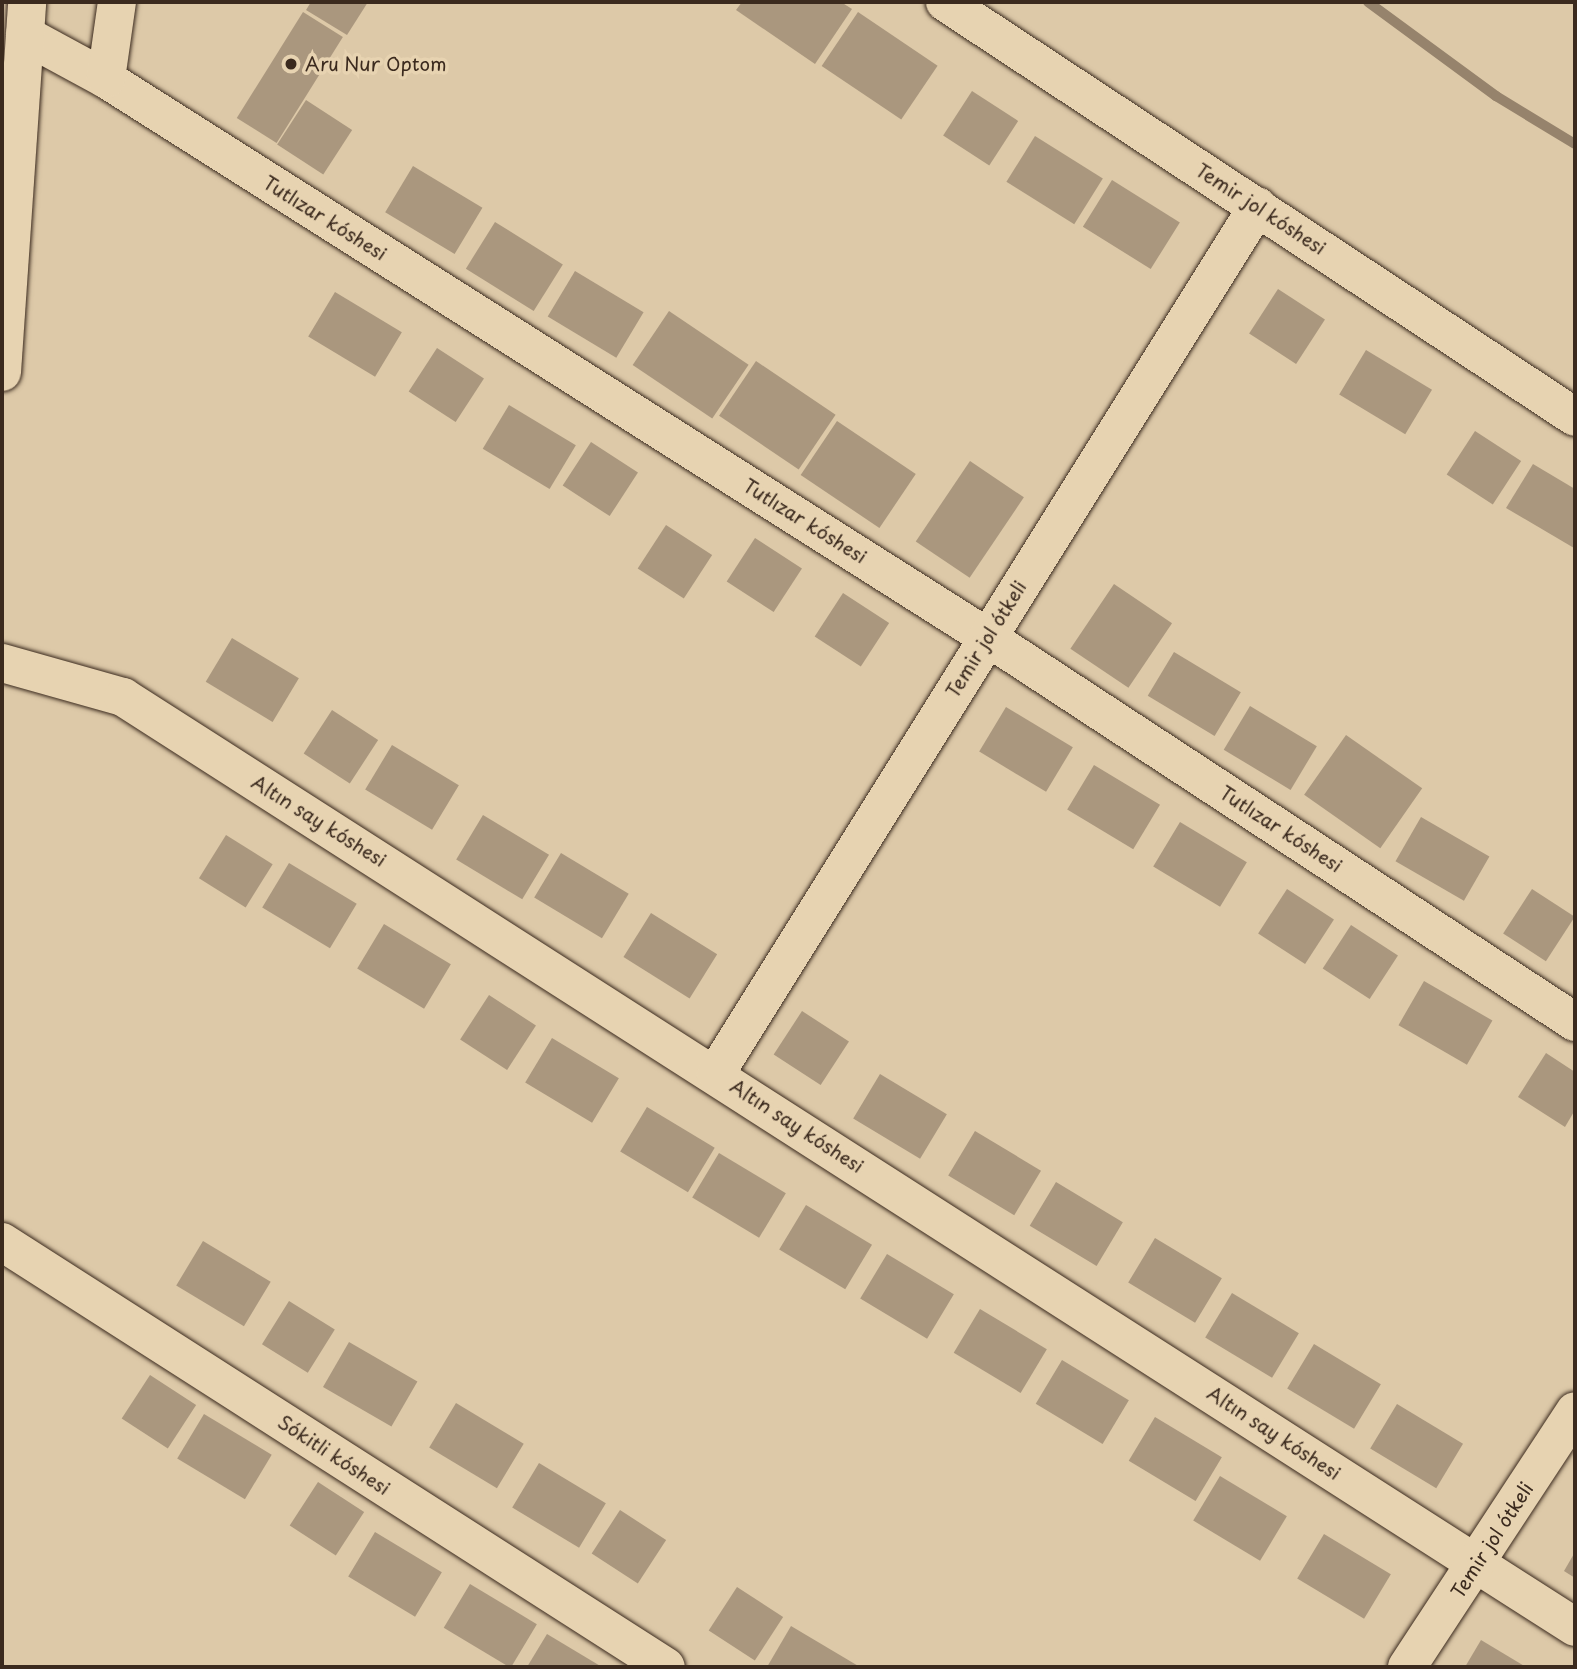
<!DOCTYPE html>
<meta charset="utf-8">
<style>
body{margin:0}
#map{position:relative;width:1577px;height:1669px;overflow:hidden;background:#ddc9a8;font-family:"Playpen Sans",sans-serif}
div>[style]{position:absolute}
.stream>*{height:10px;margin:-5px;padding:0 5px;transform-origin:5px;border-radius:5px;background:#96836c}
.building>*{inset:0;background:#aa977e;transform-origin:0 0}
.roads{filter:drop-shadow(0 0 2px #3b2a1e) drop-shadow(0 0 2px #3b2a1e)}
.street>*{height:38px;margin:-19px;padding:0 19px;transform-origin:19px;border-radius:19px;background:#e7d3b1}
.secondary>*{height:38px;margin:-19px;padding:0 19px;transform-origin:19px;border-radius:19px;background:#e7d3b1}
.dots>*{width:19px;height:19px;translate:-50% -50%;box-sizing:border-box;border:4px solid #e7d3b1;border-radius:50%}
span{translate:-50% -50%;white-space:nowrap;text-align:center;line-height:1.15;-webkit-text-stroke:7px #e7d3b1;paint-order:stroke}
.poi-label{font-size:19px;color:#3b2a1e}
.left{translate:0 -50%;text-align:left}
.street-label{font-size:19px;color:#3b2a1e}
.frame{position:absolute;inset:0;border:4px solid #3b2a1e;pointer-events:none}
</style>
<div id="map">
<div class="stream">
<i style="left:1368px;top:2px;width:159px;rotate:36.3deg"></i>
<i style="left:1496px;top:96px;width:92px;rotate:31.3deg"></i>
</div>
<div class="building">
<i style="clip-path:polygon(311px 2px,368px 2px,347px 35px,306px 10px)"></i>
<i style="clip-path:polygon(742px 2px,841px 2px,852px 9px,815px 64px,736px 10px)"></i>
<i style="left:303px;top:12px;width:47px;height:125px;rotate:32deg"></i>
<i style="left:858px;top:12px;width:96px;height:65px;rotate:34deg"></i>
<i style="left:972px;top:91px;width:55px;height:53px;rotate:33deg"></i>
<i style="left:306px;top:100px;width:55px;height:53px;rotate:33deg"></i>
<i style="left:1035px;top:136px;width:80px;height:54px;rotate:32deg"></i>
<i style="left:413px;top:166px;width:81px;height:54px;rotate:31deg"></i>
<i style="left:1112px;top:180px;width:80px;height:55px;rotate:32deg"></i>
<i style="left:495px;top:222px;width:80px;height:55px;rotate:32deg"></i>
<i style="left:575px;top:271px;width:80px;height:53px;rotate:31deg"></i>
<i style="left:1278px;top:289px;width:56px;height:53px;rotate:33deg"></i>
<i style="left:335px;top:292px;width:78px;height:52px;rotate:31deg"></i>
<i style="left:669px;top:311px;width:96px;height:65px;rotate:34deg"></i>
<i style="left:437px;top:348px;width:56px;height:52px;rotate:33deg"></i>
<i style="left:1366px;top:350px;width:77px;height:52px;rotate:31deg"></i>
<i style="left:756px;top:361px;width:96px;height:66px;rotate:34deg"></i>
<i style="left:509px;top:405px;width:78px;height:51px;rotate:31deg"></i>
<i style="left:837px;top:421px;width:95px;height:65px;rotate:34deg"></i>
<i style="left:1475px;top:431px;width:55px;height:52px;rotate:33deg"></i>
<i style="left:591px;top:442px;width:56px;height:52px;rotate:33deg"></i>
<i style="left:970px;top:461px;width:65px;height:97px;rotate:34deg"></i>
<i style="clip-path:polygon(1533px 464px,1575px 489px,1574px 548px,1506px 508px)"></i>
<i style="left:666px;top:525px;width:55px;height:52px;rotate:33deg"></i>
<i style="left:755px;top:538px;width:56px;height:52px;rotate:33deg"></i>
<i style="left:1114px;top:584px;width:70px;height:78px;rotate:34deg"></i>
<i style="left:843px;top:593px;width:55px;height:52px;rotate:33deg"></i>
<i style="left:232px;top:638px;width:78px;height:51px;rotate:31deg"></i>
<i style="left:1174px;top:652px;width:78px;height:51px;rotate:31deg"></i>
<i style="left:1250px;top:706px;width:78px;height:51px;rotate:31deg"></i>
<i style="left:1006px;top:707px;width:78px;height:52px;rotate:31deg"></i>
<i style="left:332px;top:710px;width:55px;height:52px;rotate:33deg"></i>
<i style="left:1346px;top:735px;width:93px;height:73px;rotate:35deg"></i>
<i style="left:392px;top:745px;width:78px;height:52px;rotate:31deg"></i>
<i style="left:1094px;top:765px;width:77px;height:52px;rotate:31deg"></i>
<i style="left:483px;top:815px;width:77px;height:52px;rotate:31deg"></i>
<i style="left:1421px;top:817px;width:79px;height:51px;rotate:30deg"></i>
<i style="left:1180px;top:822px;width:78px;height:52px;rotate:31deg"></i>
<i style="left:226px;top:835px;width:55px;height:51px;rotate:32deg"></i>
<i style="left:561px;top:853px;width:79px;height:52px;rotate:31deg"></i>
<i style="left:289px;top:863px;width:79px;height:52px;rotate:31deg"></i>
<i style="left:1287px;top:889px;width:56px;height:53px;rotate:33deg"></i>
<i style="left:1532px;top:889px;width:51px;height:53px;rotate:33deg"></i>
<i style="left:651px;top:913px;width:78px;height:52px;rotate:32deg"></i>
<i style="left:384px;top:924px;width:78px;height:52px;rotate:31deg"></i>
<i style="left:1351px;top:925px;width:56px;height:52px;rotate:33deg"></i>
<i style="left:1424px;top:981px;width:79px;height:51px;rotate:30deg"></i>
<i style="left:489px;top:995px;width:56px;height:53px;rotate:33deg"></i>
<i style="left:802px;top:1011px;width:56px;height:52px;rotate:33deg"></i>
<i style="left:552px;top:1038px;width:78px;height:52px;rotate:31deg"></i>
<i style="clip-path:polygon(1546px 1053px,1575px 1072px,1575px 1110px,1565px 1127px,1518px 1097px)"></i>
<i style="left:880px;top:1074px;width:78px;height:52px;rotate:31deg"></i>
<i style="left:647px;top:1107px;width:79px;height:52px;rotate:31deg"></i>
<i style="left:975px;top:1131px;width:77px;height:52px;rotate:31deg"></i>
<i style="left:719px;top:1153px;width:78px;height:52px;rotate:31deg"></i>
<i style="left:1056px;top:1182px;width:78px;height:51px;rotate:31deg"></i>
<i style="left:806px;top:1205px;width:77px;height:52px;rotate:31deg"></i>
<i style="left:1155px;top:1238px;width:78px;height:52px;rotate:31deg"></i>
<i style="left:203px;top:1241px;width:79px;height:52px;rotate:31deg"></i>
<i style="left:887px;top:1254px;width:78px;height:52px;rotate:31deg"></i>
<i style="left:1232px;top:1293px;width:78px;height:52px;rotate:31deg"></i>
<i style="left:289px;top:1301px;width:54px;height:51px;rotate:32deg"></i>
<i style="left:980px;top:1309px;width:78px;height:51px;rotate:31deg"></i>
<i style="left:349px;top:1342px;width:79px;height:52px;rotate:30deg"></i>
<i style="left:1314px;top:1344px;width:78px;height:52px;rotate:31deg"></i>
<i style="left:1062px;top:1360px;width:78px;height:51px;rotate:31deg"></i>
<i style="left:150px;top:1375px;width:55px;height:52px;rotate:33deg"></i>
<i style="left:456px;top:1403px;width:79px;height:52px;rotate:31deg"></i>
<i style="left:1397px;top:1404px;width:77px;height:52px;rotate:31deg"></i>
<i style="left:204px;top:1414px;width:79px;height:52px;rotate:31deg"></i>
<i style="left:1155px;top:1417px;width:78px;height:51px;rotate:31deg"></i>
<i style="left:539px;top:1463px;width:78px;height:52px;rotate:31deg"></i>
<i style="left:1220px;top:1476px;width:78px;height:52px;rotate:31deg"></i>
<i style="left:318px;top:1482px;width:55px;height:52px;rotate:33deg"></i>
<i style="left:620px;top:1510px;width:55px;height:52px;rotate:33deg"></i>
<i style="left:375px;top:1532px;width:78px;height:52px;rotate:31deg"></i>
<i style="left:1324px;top:1534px;width:78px;height:52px;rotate:31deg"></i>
<i style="clip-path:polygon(1575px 1552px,1575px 1578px,1564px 1571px)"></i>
<i style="left:470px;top:1584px;width:78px;height:51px;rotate:31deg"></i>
<i style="left:737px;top:1587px;width:55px;height:52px;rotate:33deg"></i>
<i style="clip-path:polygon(791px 1626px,860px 1667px,767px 1667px)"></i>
<i style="clip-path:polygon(547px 1634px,602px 1667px,527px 1667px)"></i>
<i style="clip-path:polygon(1481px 1640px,1526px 1667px,1465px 1667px)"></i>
</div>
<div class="roads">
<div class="street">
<i style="left:945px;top:2px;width:754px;rotate:33.37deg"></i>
<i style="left:25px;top:35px;width:92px;rotate:28.5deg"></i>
<i style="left:106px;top:79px;width:1043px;rotate:32.35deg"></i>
<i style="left:987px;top:637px;width:703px;rotate:33.22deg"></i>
<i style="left:106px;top:79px;width:78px;rotate:-81.9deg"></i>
<i style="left:2px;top:663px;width:126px;rotate:15.7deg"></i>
<i style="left:123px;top:697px;width:1724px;rotate:32.64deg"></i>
<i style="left:716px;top:1073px;width:1022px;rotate:-57.99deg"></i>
<i style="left:2px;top:1242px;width:788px;rotate:32.62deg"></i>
<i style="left:1407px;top:1667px;width:306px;rotate:-56.7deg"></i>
</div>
<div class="secondary">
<i style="left:2px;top:372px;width:371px;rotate:-86.1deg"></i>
</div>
</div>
<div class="dots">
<i style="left:291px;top:64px;background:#3b2a1e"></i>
</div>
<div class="poi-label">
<span class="left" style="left:305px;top:64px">Aru Nur Optom</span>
</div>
<div class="street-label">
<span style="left:1261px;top:209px;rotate:33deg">Temir jol kóshesi</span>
<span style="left:325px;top:218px;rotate:32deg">Tutlızar kóshesi</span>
<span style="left:805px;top:521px;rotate:32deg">Tutlızar kóshesi</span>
<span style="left:986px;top:639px;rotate:-58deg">Temir jol ótkeli</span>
<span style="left:319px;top:821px;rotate:32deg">Altın say kóshesi</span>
<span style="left:1281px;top:829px;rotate:33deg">Tutlızar kóshesi</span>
<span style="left:797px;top:1126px;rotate:33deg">Altın say kóshesi</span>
<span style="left:1274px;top:1433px;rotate:33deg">Altın say kóshesi</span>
<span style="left:334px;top:1455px;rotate:33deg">Sókitli kóshesi</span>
<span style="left:1492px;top:1540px;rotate:-57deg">Temir jol ótkeli</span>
</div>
<div class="frame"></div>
</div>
